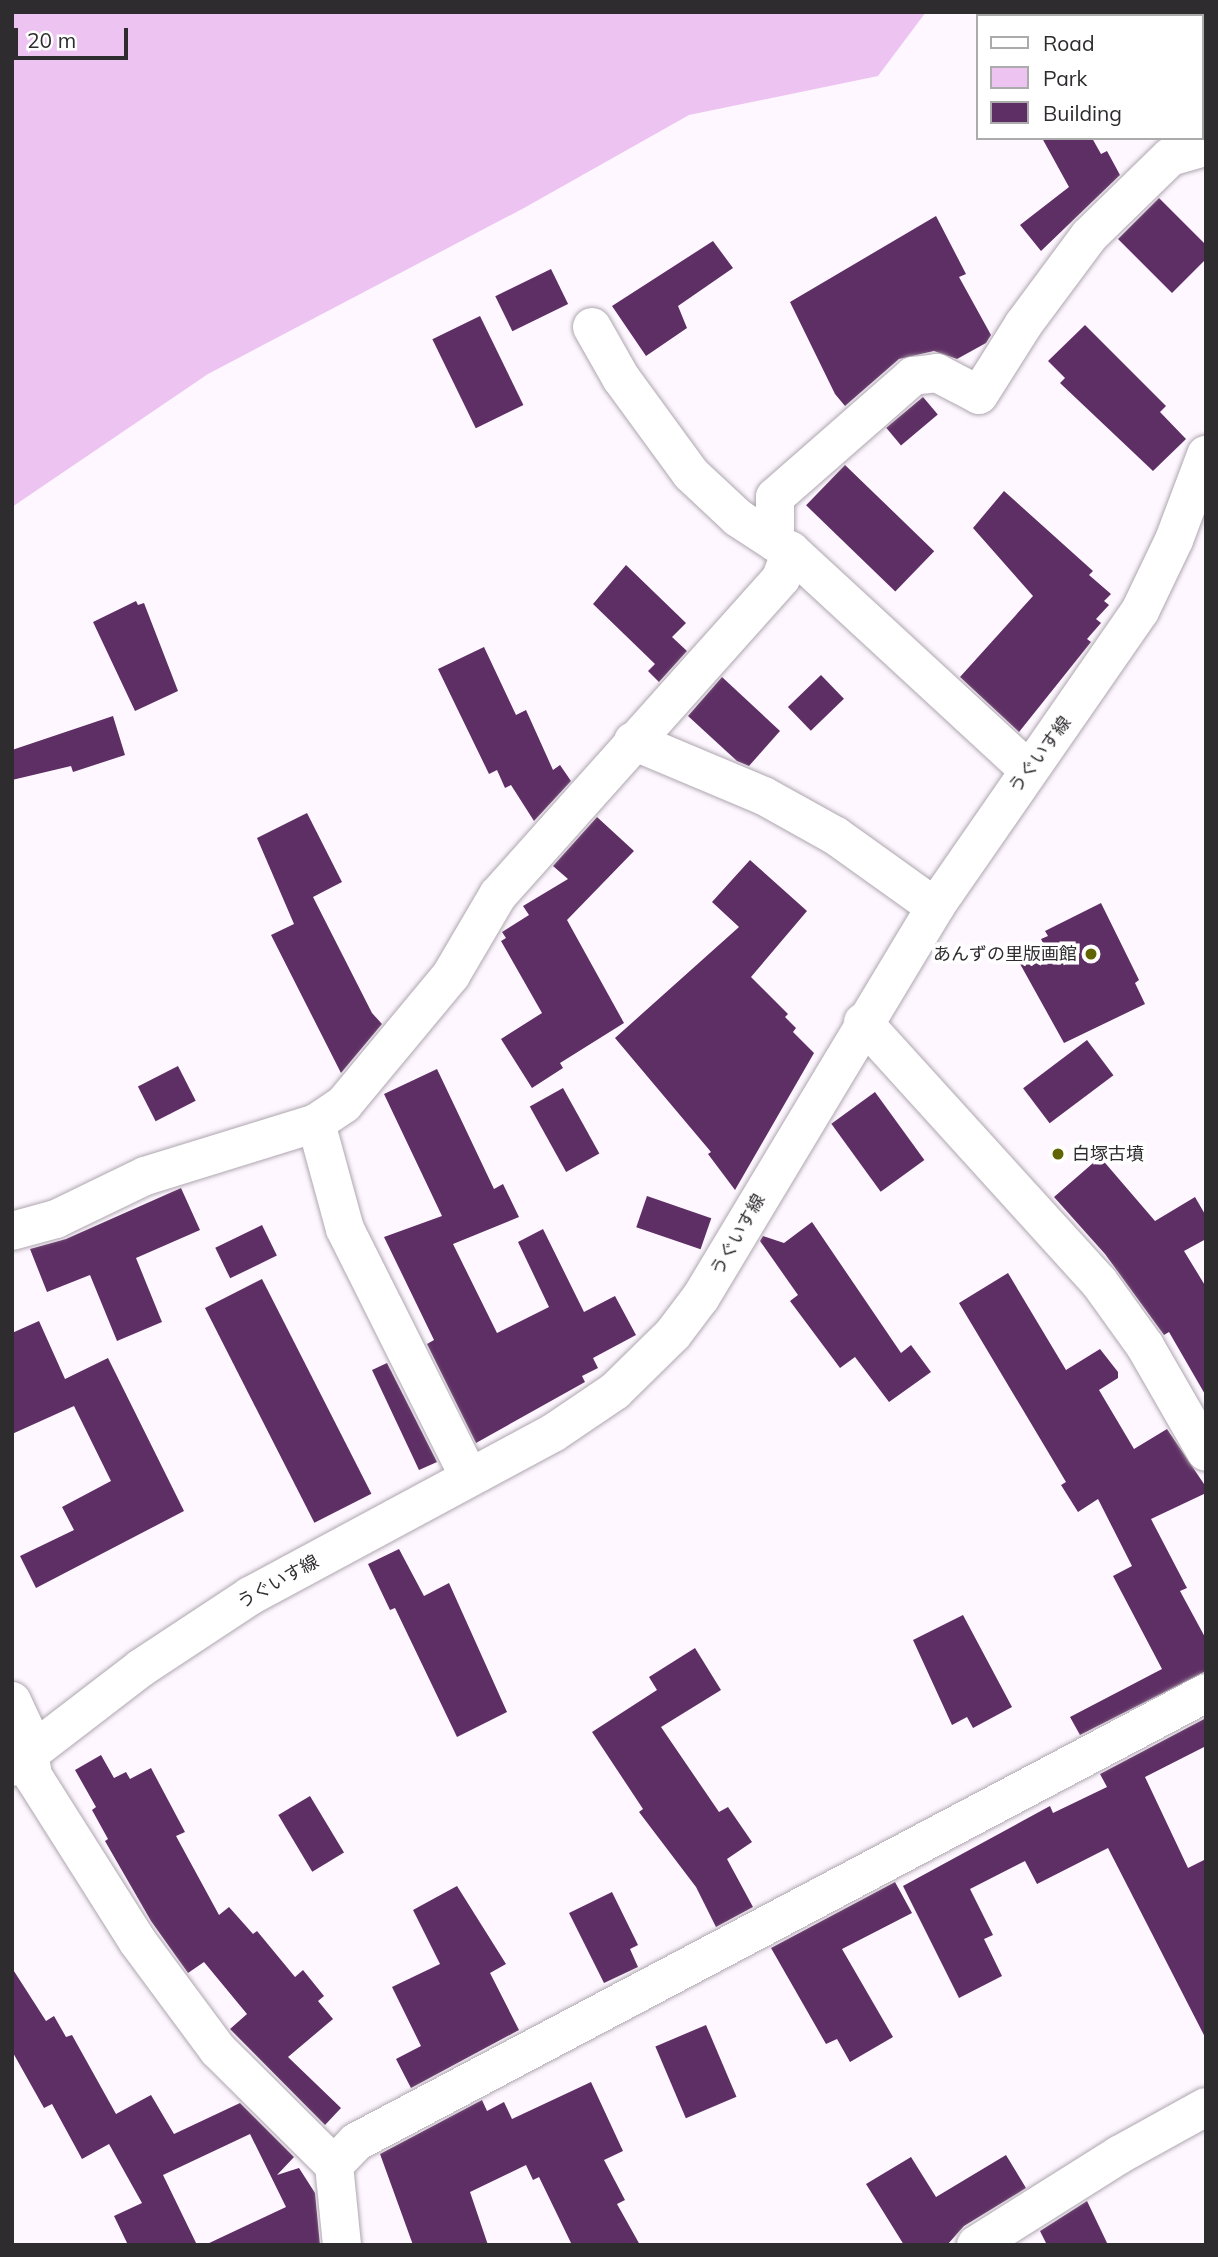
<!DOCTYPE html>
<meta charset="utf-8">
<style>
body{margin:0}
#map{position:relative;width:1218px;height:2257px;overflow:hidden;background:#fef7ff;font-family:Mulish,"Noto Sans JP",sans-serif}
div>[style]{position:absolute}
.green>*{inset:0;background:#edc3f1}
.building>*{inset:0;background:#5e2f64;transform-origin:0 0}
.roads{filter:drop-shadow(0 0 2px #aea6af) drop-shadow(0 0 2px #aea6af)}
.minor>*{height:38px;margin:-19px;padding:0 19px;transform-origin:19px;border-radius:19px;background:#fff}
.dots>*{width:19px;height:19px;translate:-50% -50%;box-sizing:border-box;border:4px solid #fff;border-radius:50%}
span{translate:-50% -50%;white-space:nowrap;text-align:center;line-height:1.15;-webkit-text-stroke:7px #fff;paint-order:stroke}
.street-label{font-size:18px;color:#2f2c2f}
.poi-label{font-size:18px;color:#2f2c2f}
.right{translate:-100% -50%;text-align:right}
.left{translate:0 -50%;text-align:left}
.frame{position:absolute;inset:0;border:14px solid #2f2c2f;pointer-events:none}
.legend{position:absolute;left:976px;top:14px;width:228px;height:126px;box-sizing:border-box;background:#fff;border:2px solid #acabac;margin:0;padding:9px 12px;list-style:none;font-size:21px;color:#2f2c2f}
.legend li{display:flex;align-items:center;gap:14px;height:35px}
.legend b{width:35px;border:2px solid #acabac}
.scale{position:absolute;left:14px;top:28px;width:114px;height:32px;box-sizing:border-box;border:4px solid #2f2c2f;border-top:0;padding-left:9px;font-size:21px;line-height:24px;white-space:nowrap;color:#2f2c2f;-webkit-text-stroke:5px #fff;paint-order:stroke}
</style>
<div id="map">
<div class="green">
<i style="clip-path:polygon(12px 12px,926px 12px,878px 76px,689px 115px,524px 208px,208px 374px,12px 507px)"></i>
</div>
<div class="building">
<i style="clip-path:polygon(1042px 138px,1092px 138px,1101px 154px,1107px 151px,1120px 175px,1041px 251px,1020px 225px,1069px 187px)"></i>
<i style="clip-path:polygon(1159px 198px,1206px 245px,1206px 259px,1172px 293px,1118px 239px)"></i>
<i style="clip-path:polygon(936px 216px,966px 274px,959px 277px,991px 335px,986px 343px,957px 359px,934px 351px,899px 359px,845px 406px,835px 394px,790px 302px)"></i>
<i style="clip-path:polygon(713px 241px,733px 268px,678px 306px,687px 328px,646px 356px,612px 306px)"></i>
<i style="left:551px;top:269px;width:39px;height:62px;rotate:64deg"></i>
<i style="left:480px;top:316px;width:99px;height:53px;rotate:64deg"></i>
<i style="clip-path:polygon(1085px 325px,1166px 406px,1160px 412px,1186px 439px,1153px 471px,1060px 383px,1065px 378px,1048px 361px)"></i>
<i style="left:923px;top:397px;width:23px;height:48px;rotate:50deg"></i>
<i style="left:845px;top:465px;width:124px;height:56px;rotate:44deg"></i>
<i style="clip-path:polygon(1004px 491px,1093px 571px,1089px 575px,1111px 594px,1104px 601px,1109px 605px,1096px 619px,1101px 623px,1087px 639px,1091px 642px,1019px 732px,960px 677px,1033px 596px,973px 528px)"></i>
<i style="clip-path:polygon(626px 565px,686px 623px,672px 637px,687px 651px,659px 682px,648px 671px,655px 664px,593px 604px)"></i>
<i style="clip-path:polygon(136px 601px,138px 605px,144px 603px,178px 691px,135px 711px,93px 622px)"></i>
<i style="clip-path:polygon(484px 647px,516px 715px,526px 710px,553px 770px,560px 765px,571px 781px,534px 821px,511px 785px,505px 788px,497px 770px,489px 774px,438px 669px)"></i>
<i style="left:821px;top:675px;width:33px;height:46px;rotate:46deg"></i>
<i style="clip-path:polygon(722px 677px,780px 731px,749px 766px,737px 761px,688px 716px)"></i>
<i style="clip-path:polygon(113px 716px,125px 755px,73px 772px,71px 766px,12px 780px,12px 750px)"></i>
<i style="clip-path:polygon(307px 813px,342px 882px,313px 897px,372px 1013px,382px 1024px,341px 1073px,271px 935px,294px 924px,257px 838px)"></i>
<i style="clip-path:polygon(597px 817px,634px 851px,567px 920px,624px 1023px,560px 1063px,563px 1068px,532px 1088px,501px 1039px,542px 1013px,501px 941px,506px 938px,502px 932px,529px 915px,523px 906px,568px 879px,553px 866px)"></i>
<i style="clip-path:polygon(750px 860px,807px 911px,751px 977px,788px 1014px,785px 1017px,796px 1028px,793px 1032px,814px 1053px,735px 1190px,708px 1154px,711px 1152px,615px 1038px,739px 927px,712px 902px)"></i>
<i style="clip-path:polygon(1101px 903px,1139px 980px,1135px 983px,1145px 1004px,1064px 1043px,1019px 962px,1046px 949px,1041px 939px,1048px 936px,1045px 931px)"></i>
<i style="left:1087px;top:1040px;width:44px;height:80px;rotate:53deg"></i>
<i style="left:178px;top:1066px;width:39px;height:45px;rotate:63deg"></i>
<i style="clip-path:polygon(437px 1069px,494px 1189px,503px 1184px,519px 1217px,453px 1244px,497px 1333px,549px 1307px,518px 1242px,543px 1229px,584px 1312px,615px 1296px,636px 1335px,593px 1358px,598px 1368px,582px 1376px,585px 1382px,476px 1443px,427px 1344px,434px 1340px,384px 1237px,442px 1216px,384px 1094px)"></i>
<i style="left:563px;top:1088px;width:75px;height:38px;rotate:61deg"></i>
<i style="left:875px;top:1092px;width:84px;height:54px;rotate:54deg"></i>
<i style="clip-path:polygon(1100px 1157px,1155px 1221px,1195px 1197px,1206px 1216px,1206px 1239px,1184px 1251px,1206px 1287px,1206px 1396px,1169px 1332px,1164px 1335px,1105px 1254px,1054px 1197px)"></i>
<i style="clip-path:polygon(181px 1188px,200px 1230px,136px 1258px,162px 1322px,117px 1341px,90px 1275px,47px 1292px,30px 1249px,66px 1239px)"></i>
<i style="left:647px;top:1196px;width:68px;height:33px;rotate:19deg"></i>
<i style="clip-path:polygon(812px 1222px,901px 1353px,911px 1345px,931px 1372px,889px 1402px,855px 1357px,840px 1368px,790px 1301px,798px 1295px,760px 1241px,763px 1236px,784px 1243px)"></i>
<i style="left:262px;top:1225px;width:34px;height:52px;rotate:64deg"></i>
<i style="clip-path:polygon(1008px 1273px,1066px 1370px,1100px 1349px,1118px 1372px,1118px 1378px,1099px 1390px,1134px 1449px,1167px 1429px,1206px 1487px,1206px 1493px,1151px 1519px,1187px 1588px,1180px 1591px,1206px 1639px,1206px 1671px,1080px 1735px,1070px 1717px,1162px 1669px,1113px 1576px,1132px 1566px,1098px 1499px,1078px 1512px,1061px 1485px,1066px 1482px,959px 1303px)"></i>
<i style="left:262px;top:1279px;width:241px;height:64px;rotate:63deg"></i>
<i style="clip-path:polygon(39px 1321px,65px 1379px,108px 1358px,184px 1511px,36px 1588px,20px 1556px,74px 1530px,62px 1507px,111px 1481px,74px 1406px,12px 1434px,12px 1333px)"></i>
<i style="clip-path:polygon(387px 1363px,437px 1462px,419px 1470px,372px 1370px)"></i>
<i style="clip-path:polygon(399px 1549px,424px 1596px,449px 1583px,507px 1712px,457px 1737px,395px 1608px,390px 1610px,368px 1564px)"></i>
<i style="clip-path:polygon(963px 1615px,1012px 1707px,973px 1728px,967px 1717px,952px 1725px,913px 1640px)"></i>
<i style="clip-path:polygon(695px 1648px,721px 1690px,661px 1727px,719px 1812px,728px 1807px,752px 1842px,727px 1859px,753px 1907px,716px 1927px,696px 1887px,639px 1812px,643px 1809px,592px 1732px,657px 1690px,649px 1677px)"></i>
<i style="clip-path:polygon(1206px 1718px,1206px 1746px,1145px 1777px,1188px 1868px,1206px 1859px,1206px 2039px,1108px 1848px,1037px 1884px,1025px 1861px,970px 1889px,993px 1935px,984px 1939px,1002px 1976px,959px 1998px,903px 1886px,1050px 1806px,1053px 1813px,1107px 1787px,1100px 1774px)"></i>
<i style="clip-path:polygon(101px 1755px,114px 1778px,126px 1772px,130px 1779px,151px 1768px,185px 1832px,176px 1836px,219px 1915px,229px 1907px,253px 1934px,257px 1931px,295px 1977px,303px 1970px,324px 1996px,318px 2001px,333px 2019px,288px 2057px,341px 2108px,325px 2125px,230px 2029px,247px 2014px,204px 1962px,188px 1973px,151px 1921px,105px 1841px,108px 1839px,92px 1810px,96px 1807px,75px 1770px)"></i>
<i style="left:310px;top:1796px;width:66px;height:37px;rotate:59deg"></i>
<i style="clip-path:polygon(895px 1882px,912px 1913px,842px 1949px,893px 2037px,850px 2062px,837px 2039px,826px 2044px,771px 1948px)"></i>
<i style="clip-path:polygon(457px 1886px,506px 1964px,490px 1973px,519px 2030px,411px 2088px,396px 2059px,421px 2046px,392px 1987px,440px 1964px,413px 1910px)"></i>
<i style="clip-path:polygon(612px 1892px,638px 1945px,630px 1949px,638px 1967px,604px 1983px,569px 1913px)"></i>
<i style="clip-path:polygon(12px 1968px,46px 2021px,54px 2016px,66px 2037px,72px 2035px,116px 2114px,151px 2095px,174px 2134px,240px 2103px,294px 2157px,277px 2175px,299px 2168px,315px 2193px,320px 2245px,205px 2245px,286px 2207px,250px 2134px,163px 2175px,197px 2245px,128px 2245px,114px 2216px,142px 2203px,109px 2144px,82px 2159px,52px 2104px,44px 2108px,12px 2051px)"></i>
<i style="left:706px;top:2025px;width:78px;height:55px;rotate:67deg"></i>
<i style="clip-path:polygon(591px 2082px,623px 2151px,604px 2160px,625px 2200px,617px 2204px,640px 2245px,572px 2245px,539px 2177px,533px 2180px,526px 2165px,470px 2192px,488px 2245px,413px 2245px,380px 2154px,482px 2100px,487px 2111px,504px 2102px,512px 2119px)"></i>
<i style="clip-path:polygon(1006px 2155px,1026px 2188px,964px 2226px,947px 2245px,904px 2245px,866px 2184px,911px 2157px,936px 2197px)"></i>
<i style="clip-path:polygon(1087px 2201px,1108px 2245px,1047px 2245px,1040px 2231px)"></i>
</div>
<div class="roads">
<div class="minor">
<i style="left:1183px;top:12px;width:4px;rotate:90deg"></i>
<i style="left:1202px;top:74px;width:9px;rotate:63deg"></i>
<i style="left:592px;top:327px;width:59px;rotate:60.4deg"></i>
<i style="left:621px;top:378px;width:119px;rotate:53.9deg"></i>
<i style="left:691px;top:474px;width:64px;rotate:43.1deg"></i>
<i style="left:738px;top:518px;width:44px;rotate:33deg"></i>
<i style="left:791px;top:551px;width:321px;rotate:42.7deg"></i>
<i style="left:633px;top:741px;width:142px;rotate:22.8deg"></i>
<i style="left:764px;top:796px;width:82px;rotate:29.1deg"></i>
<i style="left:836px;top:836px;width:122px;rotate:35.6deg"></i>
<i style="left:863px;top:1022px;width:351px;rotate:47.8deg"></i>
<i style="left:1099px;top:1282px;width:79px;rotate:54.3deg"></i>
<i style="left:1145px;top:1346px;width:122px;rotate:60.1deg"></i>
<i style="left:316px;top:1123px;width:110px;rotate:74.7deg"></i>
<i style="left:345px;top:1229px;width:277px;rotate:63.4deg"></i>
<i style="left:12px;top:1231px;width:46px;rotate:-15.3deg"></i>
<i style="left:56px;top:1219px;width:99px;rotate:-25.8deg"></i>
<i style="left:145px;top:1176px;width:179px;rotate:-17.2deg"></i>
<i style="left:316px;top:1123px;width:34px;rotate:-34deg"></i>
<i style="left:344px;top:1104px;width:168px;rotate:-50.3deg"></i>
<i style="left:451px;top:975px;width:93px;rotate:-59.6deg"></i>
<i style="left:498px;top:895px;width:425px;rotate:-48.2deg"></i>
<i style="left:781px;top:578px;width:29px;rotate:-70deg"></i>
<i style="left:791px;top:551px;width:18px;rotate:-151deg"></i>
<i style="left:775px;top:542px;width:45px;rotate:-90deg"></i>
<i style="left:775px;top:497px;width:184px;rotate:-41.2deg"></i>
<i style="left:913px;top:376px;width:24px;rotate:-7deg"></i>
<i style="left:937px;top:373px;width:47px;rotate:27.6deg"></i>
<i style="left:979px;top:395px;width:83px;rotate:-57.8deg"></i>
<i style="left:1023px;top:325px;width:111px;rotate:-53.4deg"></i>
<i style="left:1089px;top:236px;width:113px;rotate:-44.3deg"></i>
<i style="left:1170px;top:157px;width:37px;rotate:-16deg"></i>
<i style="left:12px;top:1701px;width:33px;rotate:65deg"></i>
<i style="left:26px;top:1731px;width:46px;rotate:81.2deg"></i>
<i style="left:33px;top:1776px;width:196px;rotate:57.7deg"></i>
<i style="left:138px;top:1942px;width:134px;rotate:53.5deg"></i>
<i style="left:218px;top:2050px;width:163px;rotate:44.8deg"></i>
<i style="left:334px;top:2165px;width:80px;rotate:84.3deg"></i>
<i style="left:12px;top:1767px;width:163px;rotate:-37.5deg"></i>
<i style="left:141px;top:1668px;width:131px;rotate:-33.4deg"></i>
<i style="left:250px;top:1596px;width:344px;rotate:-28.3deg"></i>
<i style="left:553px;top:1433px;width:75px;rotate:-34.1deg"></i>
<i style="left:615px;top:1391px;width:81px;rotate:-44.5deg"></i>
<i style="left:673px;top:1334px;width:46px;rotate:-52.9deg"></i>
<i style="left:701px;top:1297px;width:455px;rotate:-59deg"></i>
<i style="left:935px;top:907px;width:360px;rotate:-55.3deg"></i>
<i style="left:1140px;top:611px;width:79px;rotate:-64.4deg"></i>
<i style="left:1174px;top:540px;width:91px;rotate:-69.4deg"></i>
<i style="left:334px;top:2165px;width:32px;rotate:-46deg"></i>
<i style="left:356px;top:2142px;width:961px;rotate:-27.84deg"></i>
<i style="left:976px;top:2245px;width:169px;rotate:-32.2deg"></i>
<i style="left:1119px;top:2155px;width:99px;rotate:-28.9deg"></i>
</div>
</div>
<div class="dots">
<i style="left:1091px;top:954px;background:#606501"></i>
<i style="left:1058px;top:1154px;background:#606501"></i>
</div>
<div class="street-label">
<span style="left:1040px;top:755px;rotate:-53deg">うぐいす線</span>
<span style="left:738px;top:1235px;rotate:-60deg">うぐいす線</span>
<span style="left:278px;top:1582px;rotate:-29deg">うぐいす線</span>
</div>
<div class="poi-label">
<span class="right" style="left:1077px;top:954px">あんずの里版画館</span>
<span class="left" style="left:1072px;top:1154px">白塚古墳</span>
</div>
<div class="frame"></div>
<ul class="legend">
<li><b style="height:9px;background:#fff"></b>Road</li>
<li><b style="height:19px;background:#edc3f1"></b>Park</li>
<li><b style="height:19px;background:#5e2f64"></b>Building</li>
</ul>
<div class="scale">20 m</div>
</div>
